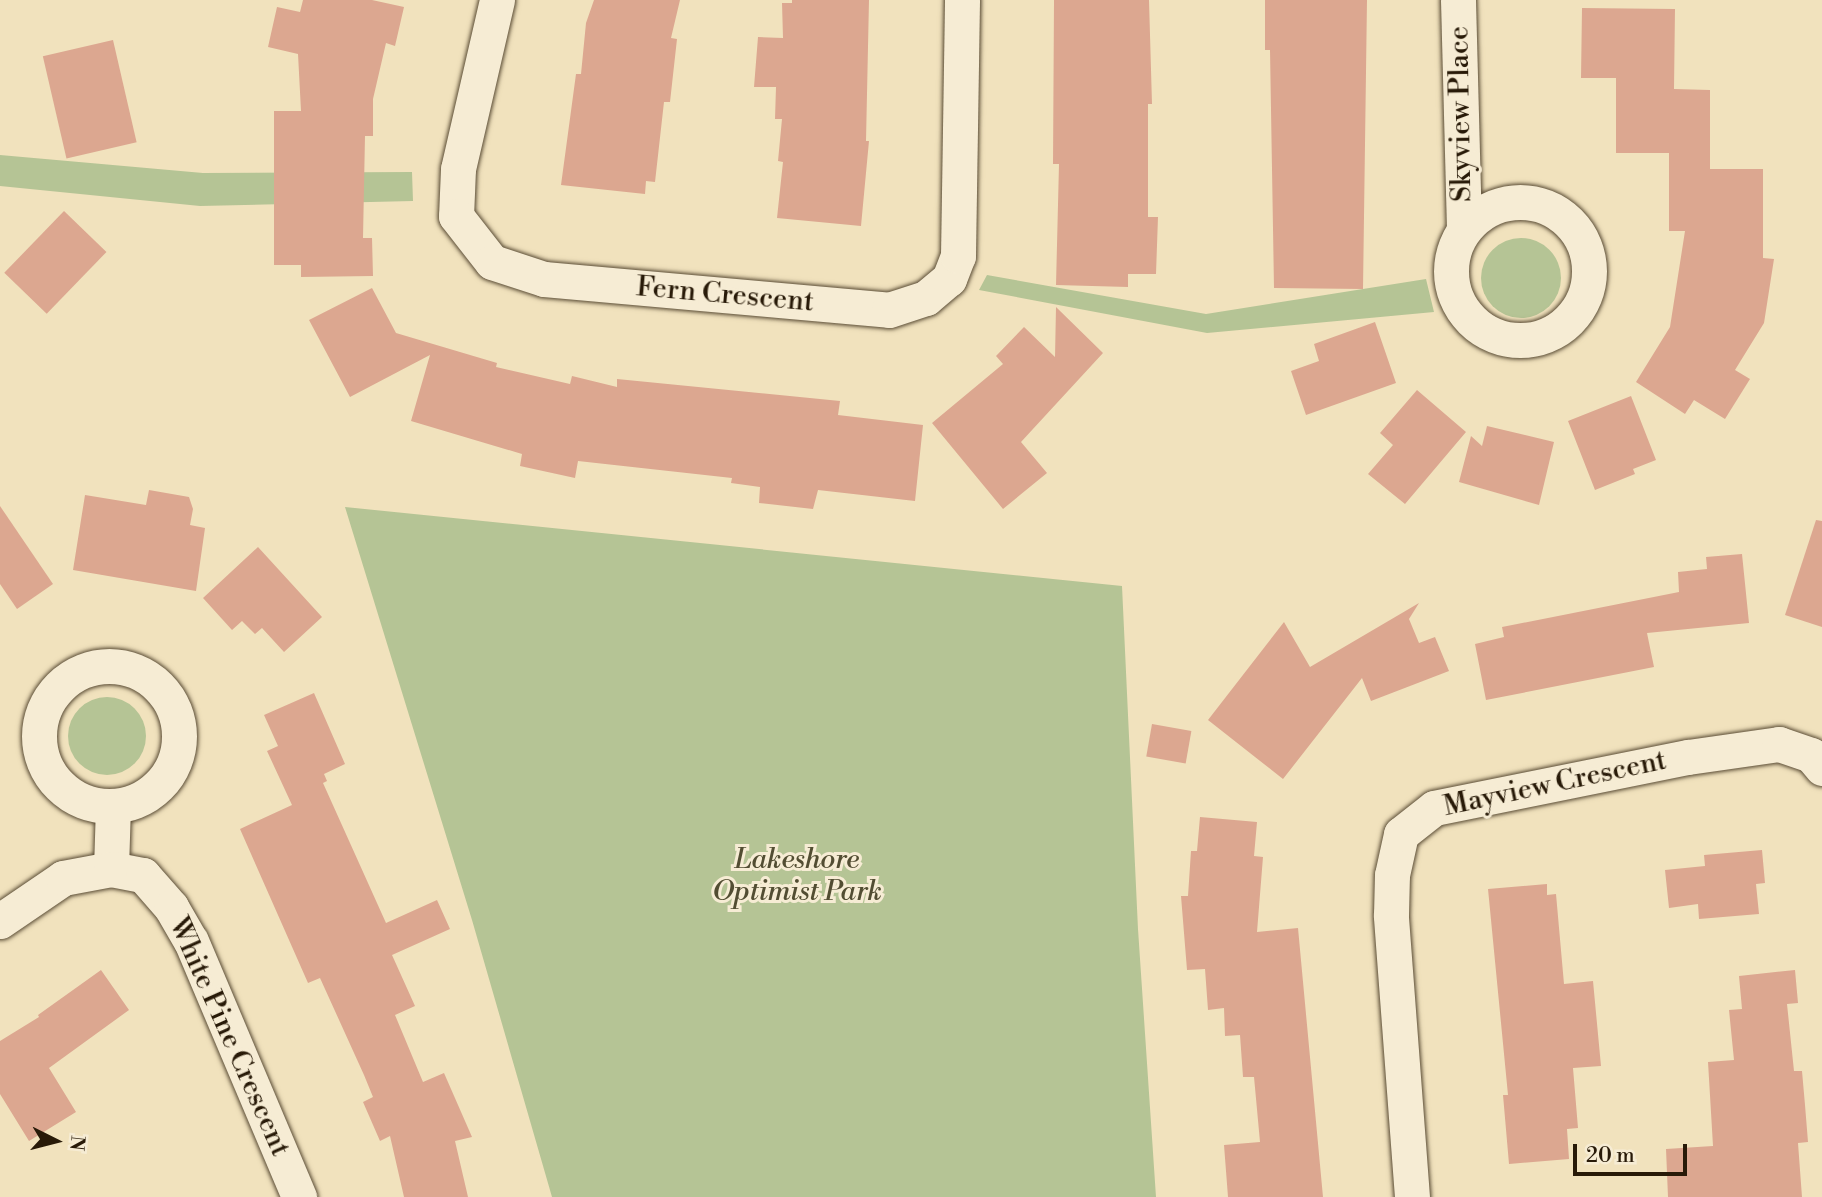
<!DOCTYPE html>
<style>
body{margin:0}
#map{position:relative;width:1822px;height:1197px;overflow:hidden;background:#f1e2bd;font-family:"Libre Bodoni",serif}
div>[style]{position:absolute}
.green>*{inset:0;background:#b5c495}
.round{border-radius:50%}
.building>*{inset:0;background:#dca790;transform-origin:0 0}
.roads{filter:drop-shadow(0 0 2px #5a4c35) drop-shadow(0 0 2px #5a4c35)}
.street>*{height:35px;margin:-17.5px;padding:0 17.5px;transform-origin:17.5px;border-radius:17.5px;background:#f6ecd4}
.street>.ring{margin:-17.5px;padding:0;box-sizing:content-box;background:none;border:35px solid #f6ecd4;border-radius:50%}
span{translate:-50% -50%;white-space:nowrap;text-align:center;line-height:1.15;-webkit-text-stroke:6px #f6ecd4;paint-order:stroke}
.street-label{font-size:28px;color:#281a08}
.park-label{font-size:28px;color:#524d32;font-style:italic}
.north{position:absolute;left:21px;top:1106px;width:70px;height:70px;-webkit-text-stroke:5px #f6ecd4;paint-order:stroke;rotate:96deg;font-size:19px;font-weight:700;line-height:28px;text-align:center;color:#281a08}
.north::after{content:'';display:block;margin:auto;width:24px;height:32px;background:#281a08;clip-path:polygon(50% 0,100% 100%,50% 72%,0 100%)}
.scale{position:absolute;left:1573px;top:1144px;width:114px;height:32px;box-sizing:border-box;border:4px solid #281a08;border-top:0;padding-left:9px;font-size:21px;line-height:24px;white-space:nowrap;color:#281a08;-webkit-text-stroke:5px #f6ecd4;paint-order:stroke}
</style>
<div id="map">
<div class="green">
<i style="clip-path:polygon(0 155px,203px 173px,412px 172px,413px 201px,200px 206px,0 186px)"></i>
<i class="round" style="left:1481px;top:238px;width:80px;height:80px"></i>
<i style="clip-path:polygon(987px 275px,1206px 314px,1426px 279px,1434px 312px,1207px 333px,979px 290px)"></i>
<i style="clip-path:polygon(345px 507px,1122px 586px,1138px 929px,1156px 1197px,552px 1197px,472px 920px)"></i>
<i class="round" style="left:68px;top:697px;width:78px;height:78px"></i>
</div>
<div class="building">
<i style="clip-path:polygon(303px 0,372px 0,404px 7px,395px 46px,386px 43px,373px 99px,373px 136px,365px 136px,363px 238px,372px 238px,373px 276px,301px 277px,301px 265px,274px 265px,274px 111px,301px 111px,298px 54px,268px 47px,277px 7px,300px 12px)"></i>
<i style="clip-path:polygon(594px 0,680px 0,671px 38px,677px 39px,670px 102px,664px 102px,655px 182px,646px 181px,645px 194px,561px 185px,576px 74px,581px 74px,586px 23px)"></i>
<i style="clip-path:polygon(792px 0,869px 0,866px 141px,869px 141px,861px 226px,777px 218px,783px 162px,778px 161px,782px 119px,775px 119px,776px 87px,754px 87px,758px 37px,783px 38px,782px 3px,792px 3px)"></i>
<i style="clip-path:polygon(1054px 0,1149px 0,1152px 104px,1148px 104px,1148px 217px,1158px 217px,1156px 274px,1128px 274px,1128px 287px,1056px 285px,1059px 164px,1053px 164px)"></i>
<i style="clip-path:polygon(1265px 0,1367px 0,1363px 289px,1274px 288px,1270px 50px,1265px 50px)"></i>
<i style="clip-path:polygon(1582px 8px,1675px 9px,1674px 89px,1710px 90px,1710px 169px,1763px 169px,1763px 258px,1774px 259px,1764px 323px,1735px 370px,1750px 379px,1725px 419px,1694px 400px,1685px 414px,1636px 382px,1670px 327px,1685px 231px,1669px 231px,1669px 153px,1616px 153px,1616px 78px,1581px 78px)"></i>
<i style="left:113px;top:40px;width:105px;height:72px;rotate:77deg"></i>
<i style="left:64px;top:211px;width:59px;height:86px;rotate:44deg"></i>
<i style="clip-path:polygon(372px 288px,396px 333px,497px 363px,496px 367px,570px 384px,572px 376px,617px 387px,617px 379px,840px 401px,838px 415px,923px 425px,915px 501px,818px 490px,813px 509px,759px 503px,760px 487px,731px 483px,732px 478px,578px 461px,575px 478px,520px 466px,522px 454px,411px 421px,430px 355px,350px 397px,309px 320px)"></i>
<i style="clip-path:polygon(1056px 307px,1103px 353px,1021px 442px,1047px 473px,1003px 509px,932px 423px,1003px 364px,996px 356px,1024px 327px,1055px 357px)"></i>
<i style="clip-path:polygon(1375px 322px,1396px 383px,1306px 415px,1291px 371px,1319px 361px,1314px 344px)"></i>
<i style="clip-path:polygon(1417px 390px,1466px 432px,1405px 504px,1368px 474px,1393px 445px,1380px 433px)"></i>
<i style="clip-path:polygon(1631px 396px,1656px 460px,1633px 469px,1635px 474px,1595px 490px,1568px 421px)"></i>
<i style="clip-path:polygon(1487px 426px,1554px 442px,1539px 505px,1459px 482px,1471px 436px,1482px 446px)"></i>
<i style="clip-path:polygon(149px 490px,189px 497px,193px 509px,190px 525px,205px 528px,196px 591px,73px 570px,85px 495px,146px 505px)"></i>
<i style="clip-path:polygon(0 506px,53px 584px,17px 609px,0 584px)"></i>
<i style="clip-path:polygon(1816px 520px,1822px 521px,1822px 627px,1785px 615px)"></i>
<i style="clip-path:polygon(258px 547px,322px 617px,284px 652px,262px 628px,255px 634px,242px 621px,232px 630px,203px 598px)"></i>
<i style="clip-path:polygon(1742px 554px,1749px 623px,1647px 633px,1654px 667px,1486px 700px,1475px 644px,1504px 637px,1502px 627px,1679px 592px,1678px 572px,1707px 569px,1706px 557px)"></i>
<i style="clip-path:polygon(1419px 603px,1409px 619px,1419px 643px,1435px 637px,1449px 671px,1371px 701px,1362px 678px,1283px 779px,1208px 720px,1284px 622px,1310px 667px)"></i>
<i style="clip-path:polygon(314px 693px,345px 764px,324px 774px,327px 781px,323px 783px,386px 923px,437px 900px,450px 929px,392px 955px,415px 1006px,395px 1015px,423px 1082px,444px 1073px,472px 1137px,455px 1141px,468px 1197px,404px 1197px,390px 1136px,380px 1141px,363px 1102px,373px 1097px,364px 1075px,320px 978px,308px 983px,240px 829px,292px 805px,267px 751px,278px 746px,264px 715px)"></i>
<i style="left:1152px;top:724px;width:40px;height:33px;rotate:10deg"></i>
<i style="clip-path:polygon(1200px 817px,1257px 822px,1254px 856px,1263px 857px,1257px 932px,1298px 928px,1323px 1197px,1228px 1197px,1224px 1145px,1260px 1142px,1254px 1077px,1243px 1077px,1240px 1035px,1225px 1036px,1224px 1008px,1208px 1010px,1205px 969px,1187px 970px,1181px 896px,1188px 896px,1191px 851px,1197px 851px)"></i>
<i style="clip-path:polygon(1762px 850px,1765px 883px,1756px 884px,1759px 914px,1699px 919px,1698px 904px,1669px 908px,1665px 870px,1705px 866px,1704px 855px)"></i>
<i style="clip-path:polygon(1547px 884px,1547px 895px,1556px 894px,1564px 984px,1593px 981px,1601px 1066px,1573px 1068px,1578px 1128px,1567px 1129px,1569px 1159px,1509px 1164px,1503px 1095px,1508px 1095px,1488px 889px)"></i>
<i style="clip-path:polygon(101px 970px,129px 1010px,49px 1068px,76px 1112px,29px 1141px,0 1094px,0 1041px,39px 1017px,38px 1015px)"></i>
<i style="clip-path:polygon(1795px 970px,1798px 1003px,1787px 1004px,1794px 1071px,1802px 1071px,1805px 1105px,1808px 1142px,1798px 1143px,1802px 1197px,1668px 1197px,1666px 1149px,1713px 1146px,1708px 1062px,1734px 1060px,1729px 1010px,1742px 1009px,1739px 976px)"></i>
</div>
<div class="roads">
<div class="street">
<i style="left:497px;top:0;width:173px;rotate:103deg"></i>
<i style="left:458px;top:169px;width:47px;rotate:92.4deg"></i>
<i style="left:456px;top:216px;width:58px;rotate:52deg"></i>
<i style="left:492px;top:262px;width:55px;rotate:18.1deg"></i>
<i style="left:544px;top:279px;width:346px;rotate:5.1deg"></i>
<i style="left:889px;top:310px;width:39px;rotate:-18deg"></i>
<i style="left:926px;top:298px;width:30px;rotate:-40deg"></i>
<i style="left:949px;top:279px;width:25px;rotate:-69deg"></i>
<i style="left:958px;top:256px;width:256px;rotate:-89.1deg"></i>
<i style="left:1458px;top:0;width:229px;rotate:88.5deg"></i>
<i class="ring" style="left:1451px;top:202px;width:103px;height:103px"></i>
<i class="ring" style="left:39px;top:666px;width:105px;height:105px"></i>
<i style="left:111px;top:869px;width:63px;rotate:-88.2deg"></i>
<i style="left:0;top:921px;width:76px;rotate:-34.3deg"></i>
<i style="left:63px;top:878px;width:49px;rotate:-10.6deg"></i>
<i style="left:111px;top:869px;width:33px;rotate:11deg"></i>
<i style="left:143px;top:875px;width:43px;rotate:48.8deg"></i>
<i style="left:171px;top:907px;width:39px;rotate:60deg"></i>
<i style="left:191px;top:941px;width:278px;rotate:67.1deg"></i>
<i style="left:1412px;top:1197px;width:283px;rotate:-94.3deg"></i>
<i style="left:1391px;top:915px;width:40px;rotate:-88.6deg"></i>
<i style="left:1392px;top:875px;width:42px;rotate:-77.6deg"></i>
<i style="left:1401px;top:834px;width:42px;rotate:-38.2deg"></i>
<i style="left:1434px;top:808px;width:259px;rotate:-11.4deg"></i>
<i style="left:1688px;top:757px;width:92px;rotate:-8.1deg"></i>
<i style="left:1779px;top:744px;width:34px;rotate:19deg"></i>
<i style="left:1811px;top:755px;width:17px;rotate:50deg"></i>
</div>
</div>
<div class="street-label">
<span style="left:1461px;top:114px;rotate:-91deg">Skyview Place</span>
<span style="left:725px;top:295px;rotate:5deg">Fern Crescent</span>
<span style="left:1555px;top:784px;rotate:-12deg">Mayview Crescent</span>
<span style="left:229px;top:1037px;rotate:66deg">White Pine Crescent</span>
</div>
<div class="park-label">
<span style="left:797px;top:876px">Lakeshore<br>Optimist Park</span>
</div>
<div class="north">N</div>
<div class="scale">20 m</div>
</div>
